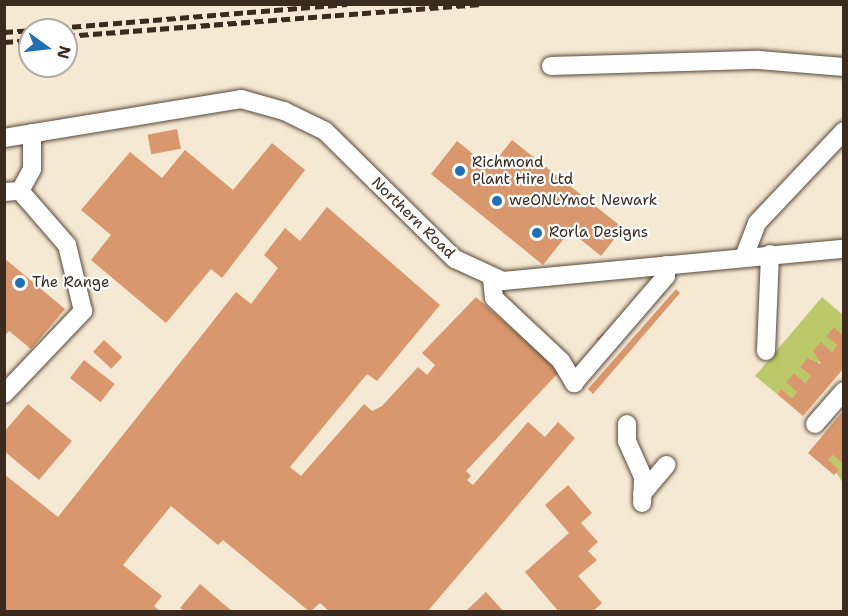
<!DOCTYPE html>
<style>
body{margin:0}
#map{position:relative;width:848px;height:616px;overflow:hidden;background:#f6e9d4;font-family:"Shantell Sans",sans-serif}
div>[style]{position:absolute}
.green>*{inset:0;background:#bbc96b}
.building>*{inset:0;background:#d9976d;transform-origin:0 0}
.roads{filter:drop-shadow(0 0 2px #574739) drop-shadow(0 0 2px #574739)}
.minor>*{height:18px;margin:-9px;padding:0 9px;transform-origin:9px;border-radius:9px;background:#fff}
.rail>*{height:4.5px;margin-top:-2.25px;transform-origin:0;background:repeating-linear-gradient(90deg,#3b2a1e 0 9px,transparent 0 13.5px)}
.dots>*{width:16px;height:16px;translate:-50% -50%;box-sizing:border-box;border:3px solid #fff;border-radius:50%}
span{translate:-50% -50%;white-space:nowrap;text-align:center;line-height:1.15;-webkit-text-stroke:4.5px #fff;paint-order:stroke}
.poi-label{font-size:15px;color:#3b2a1e}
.left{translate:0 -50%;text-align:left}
.street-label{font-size:15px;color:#3b2a1e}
.frame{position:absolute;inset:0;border:6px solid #3b2a1e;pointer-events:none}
.north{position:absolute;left:18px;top:18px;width:60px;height:60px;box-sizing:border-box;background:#fff;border:2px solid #b1aaa5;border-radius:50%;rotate:105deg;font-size:16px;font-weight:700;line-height:24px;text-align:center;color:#3b2a1e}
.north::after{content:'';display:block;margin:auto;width:21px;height:27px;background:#1f6fb2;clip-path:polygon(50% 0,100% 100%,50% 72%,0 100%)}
</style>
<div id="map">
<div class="green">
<i style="clip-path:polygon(822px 297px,843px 315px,843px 335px,834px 327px,827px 335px,837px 345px,832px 352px,821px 343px,818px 367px,807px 358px,800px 367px,811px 376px,805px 383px,794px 374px,797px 392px,792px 398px,781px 389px,777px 394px,755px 376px)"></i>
<i style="clip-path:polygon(833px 455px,843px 464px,843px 483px,828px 460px)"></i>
</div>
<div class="building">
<i style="left:177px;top:129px;width:20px;height:30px;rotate:79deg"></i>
<i style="clip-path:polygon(512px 140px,623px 228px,601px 256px,570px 231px,543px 265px,431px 174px,457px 141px,490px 168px)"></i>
<i style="clip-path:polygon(272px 143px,305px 170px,222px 278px,211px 269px,166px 323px,91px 260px,111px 235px,81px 210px,130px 152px,162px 178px,185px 150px,233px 190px)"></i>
<i style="clip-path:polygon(327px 207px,440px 305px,377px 381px,367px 374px,290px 467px,301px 476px,364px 404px,372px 411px,382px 406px,418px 367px,427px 375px,435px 365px,422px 353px,476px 297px,560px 371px,466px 471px,471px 476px,467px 480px,473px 485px,528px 422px,545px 437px,558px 422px,575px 438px,427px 612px,330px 612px,320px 603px,310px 612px,223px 540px,218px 545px,171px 506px,123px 565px,162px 596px,154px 606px,161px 612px,4px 612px,4px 474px,58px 517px,236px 292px,251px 304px,278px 268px,264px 255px,285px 228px,300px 241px)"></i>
<i style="clip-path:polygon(4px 258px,65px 309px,31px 349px,9px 331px,4px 336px)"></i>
<i style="clip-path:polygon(676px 289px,680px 293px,593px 394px,588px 389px)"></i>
<i style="left:661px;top:290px;width:5px;height:81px;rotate:53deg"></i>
<i style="clip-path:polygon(834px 327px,843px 335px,843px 369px,803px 416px,777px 394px,781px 389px,792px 398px,797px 392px,786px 382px,794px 373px,805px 383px,811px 376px,800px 367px,807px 358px,821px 364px,813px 351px,821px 342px,832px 352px,837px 345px,826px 336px)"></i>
<i style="left:104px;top:340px;width:25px;height:16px;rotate:43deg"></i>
<i style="left:84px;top:360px;width:39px;height:23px;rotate:38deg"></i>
<i style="clip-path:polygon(28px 404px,72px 441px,39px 480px,4px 451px,4px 432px)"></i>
<i style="clip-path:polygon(843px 411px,843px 464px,833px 455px,828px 460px,839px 470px,834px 475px,808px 453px)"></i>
<i style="clip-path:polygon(568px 485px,592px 513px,581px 523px,598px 542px,588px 551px,597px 560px,578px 576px,602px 603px,592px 612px,559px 612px,525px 572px,569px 533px,545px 505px)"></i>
<i style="clip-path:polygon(200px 584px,233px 612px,185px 612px,180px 608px)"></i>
<i style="clip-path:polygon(486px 592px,504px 612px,465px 612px)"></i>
</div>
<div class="roads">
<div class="minor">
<i style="left:551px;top:66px;width:208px;rotate:-1.7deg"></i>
<i style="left:759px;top:60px;width:85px;rotate:4.7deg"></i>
<i style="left:4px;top:138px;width:240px;rotate:-9.3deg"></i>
<i style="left:241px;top:99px;width:45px;rotate:15.6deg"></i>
<i style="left:284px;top:111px;width:46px;rotate:26deg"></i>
<i style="left:325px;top:131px;width:182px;rotate:44.6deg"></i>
<i style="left:455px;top:259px;width:53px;rotate:24.6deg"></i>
<i style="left:503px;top:281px;width:342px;rotate:-5.4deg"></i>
<i style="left:4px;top:192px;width:16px;rotate:-4deg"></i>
<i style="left:20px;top:191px;width:25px;rotate:-61deg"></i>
<i style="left:32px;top:169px;width:36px;rotate:-90deg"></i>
<i style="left:744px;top:257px;width:36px;rotate:-69deg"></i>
<i style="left:757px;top:223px;width:127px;rotate:-46.6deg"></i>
<i style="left:492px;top:279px;width:19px;rotate:84deg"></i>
<i style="left:494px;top:298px;width:92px;rotate:43.2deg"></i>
<i style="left:561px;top:361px;width:26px;rotate:59deg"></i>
<i style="left:574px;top:383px;width:141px;rotate:-49.3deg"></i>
<i style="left:666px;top:276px;width:11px;rotate:-90deg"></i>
<i style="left:766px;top:351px;width:97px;rotate:-87.6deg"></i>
<i style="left:4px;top:394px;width:115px;rotate:-46.4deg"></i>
<i style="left:83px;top:311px;width:68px;rotate:-103.6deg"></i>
<i style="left:67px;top:245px;width:72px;rotate:-131deg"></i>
<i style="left:627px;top:424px;width:17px;rotate:90deg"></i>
<i style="left:627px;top:441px;width:39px;rotate:66deg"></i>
<i style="left:643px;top:477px;width:26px;rotate:92deg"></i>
<i style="left:815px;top:424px;width:44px;rotate:-48.7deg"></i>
<i style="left:642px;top:494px;width:38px;rotate:-50deg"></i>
</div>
</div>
<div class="rail">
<i style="left:32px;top:30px;width:316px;rotate:-4.7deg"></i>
<i style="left:4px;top:32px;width:26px;rotate:-4deg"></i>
<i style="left:66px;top:36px;width:417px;rotate:-4.4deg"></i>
<i style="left:4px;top:42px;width:26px;rotate:-4deg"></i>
</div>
<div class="dots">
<i style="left:460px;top:171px;background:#1f6fb2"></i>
<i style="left:497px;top:201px;background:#1f6fb2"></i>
<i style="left:537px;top:233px;background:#1f6fb2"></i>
<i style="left:20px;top:283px;background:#1f6fb2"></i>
</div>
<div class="poi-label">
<span class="left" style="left:472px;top:171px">Richmond<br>Plant Hire Ltd</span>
<span class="left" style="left:509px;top:201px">weONLYmot Newark</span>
<span class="left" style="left:549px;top:233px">Rorla Designs</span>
<span class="left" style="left:32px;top:283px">The Range</span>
</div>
<div class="street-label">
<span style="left:413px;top:218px;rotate:44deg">Northern Road</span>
</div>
<div class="frame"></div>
<div class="north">N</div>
</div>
